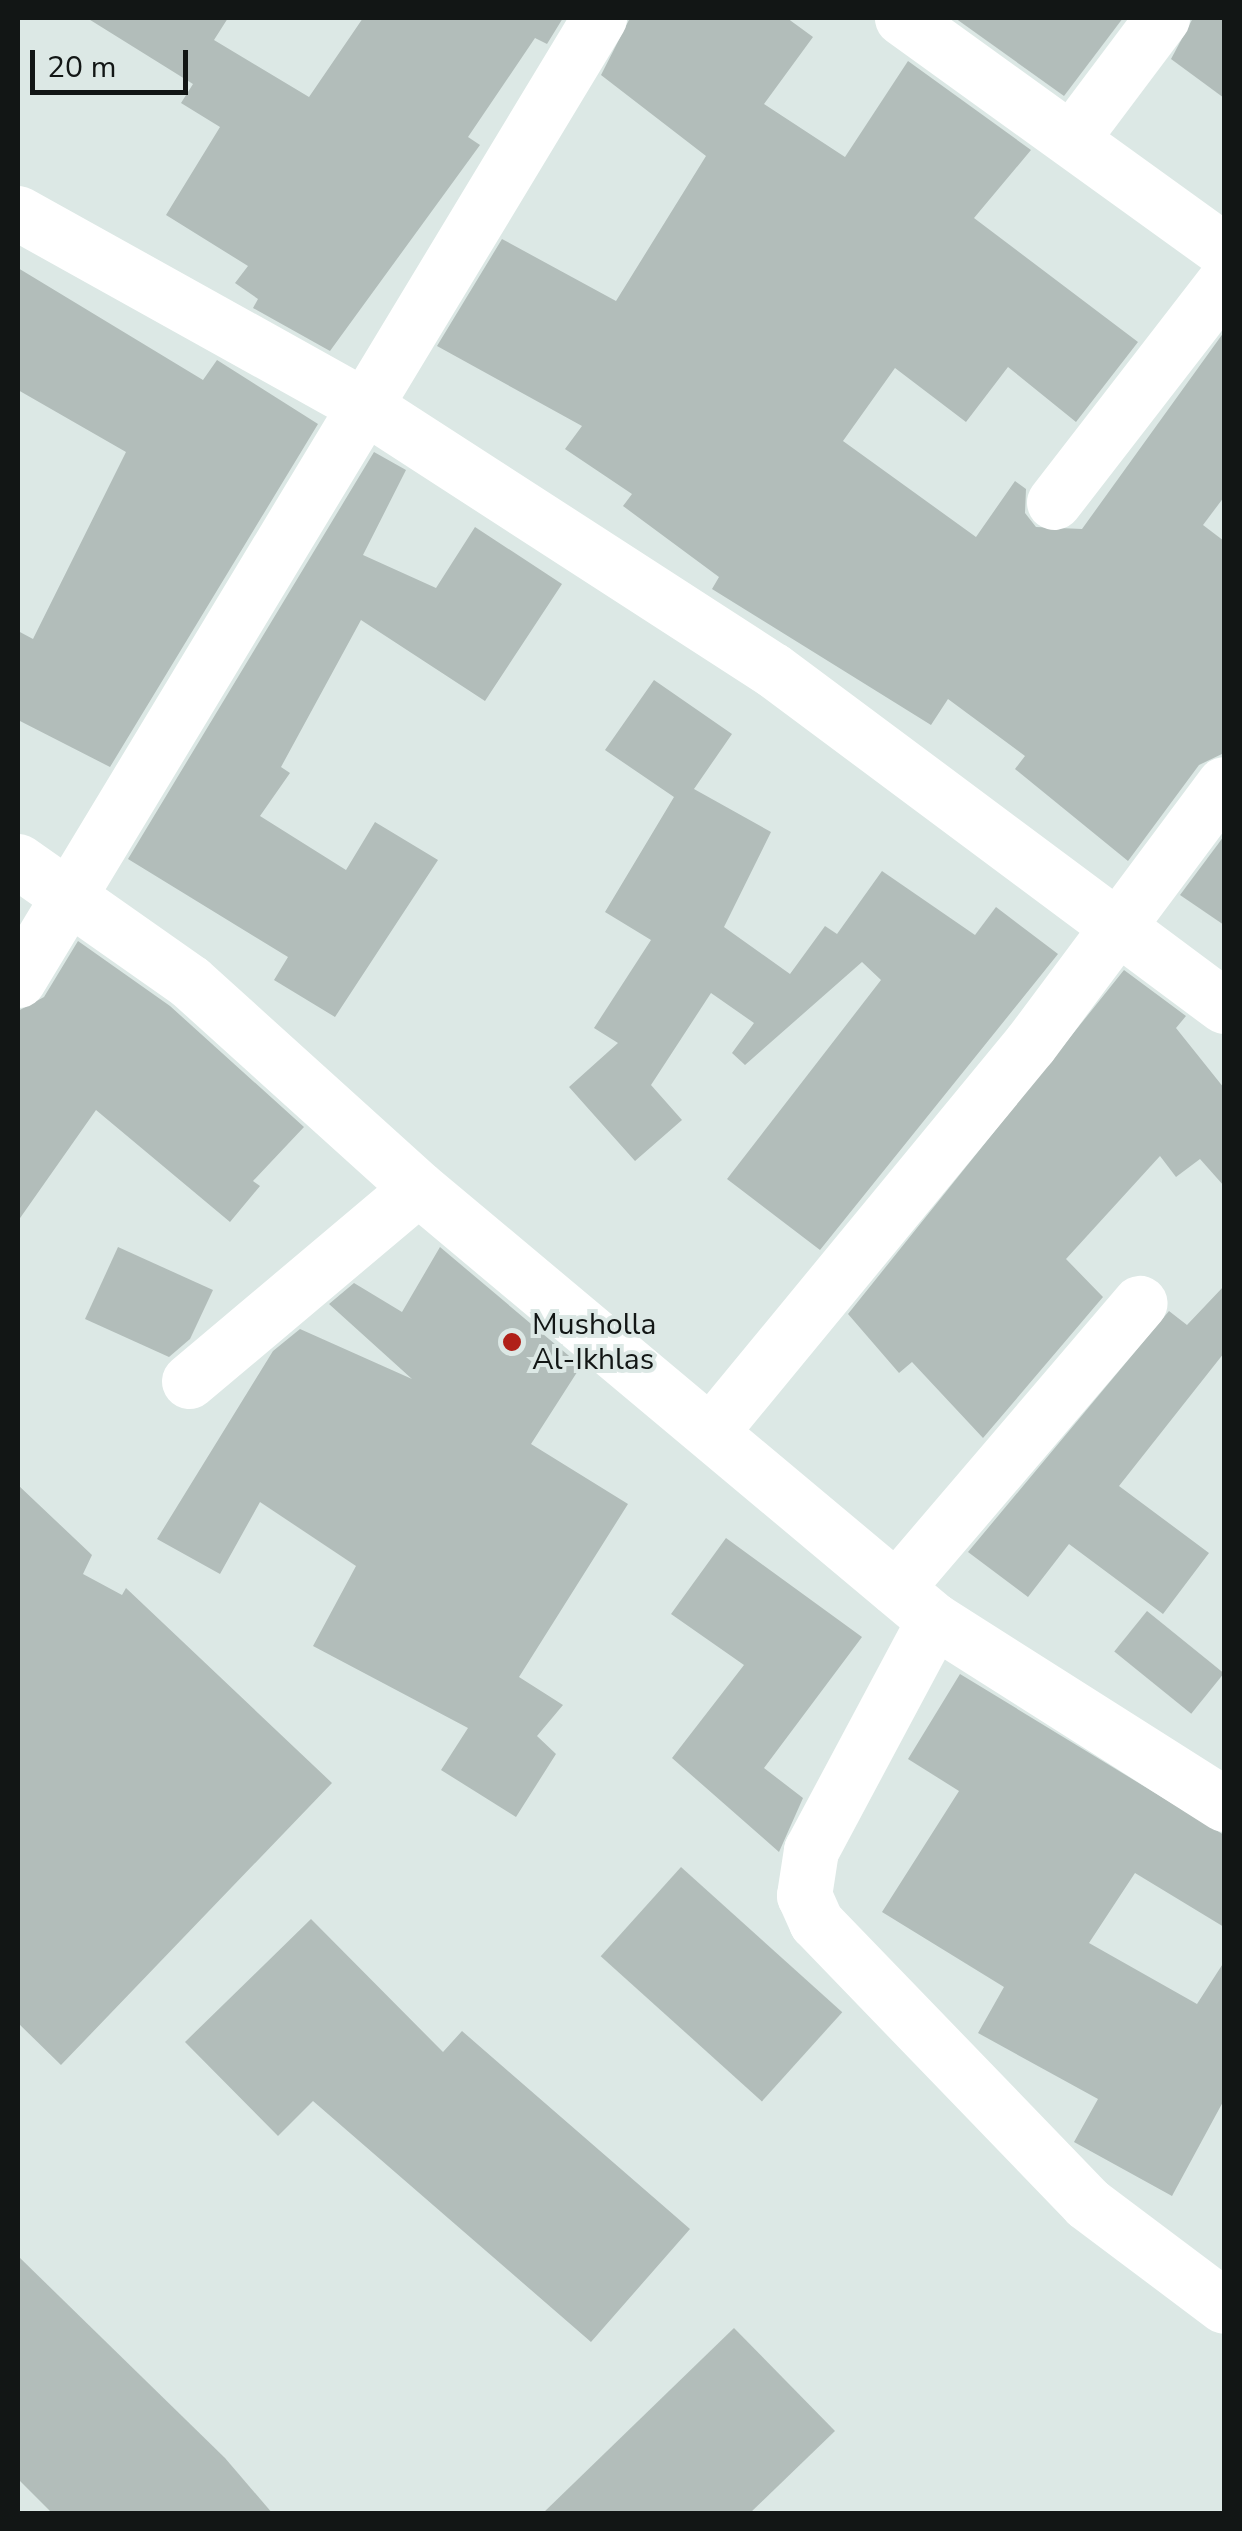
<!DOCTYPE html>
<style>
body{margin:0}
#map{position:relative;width:1242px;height:2531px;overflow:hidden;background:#dce8e5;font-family:"Nunito Sans",sans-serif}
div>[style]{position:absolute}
.building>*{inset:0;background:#b2bdba;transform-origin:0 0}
.minor>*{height:55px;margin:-27.5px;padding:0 27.5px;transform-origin:27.5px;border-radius:27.5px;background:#fff}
.dots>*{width:28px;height:28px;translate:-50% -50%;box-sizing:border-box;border:5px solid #dce8e5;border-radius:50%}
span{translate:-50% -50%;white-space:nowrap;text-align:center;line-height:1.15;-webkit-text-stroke:8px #dce8e5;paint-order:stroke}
.poi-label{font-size:30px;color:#121615}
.left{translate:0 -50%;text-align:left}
.frame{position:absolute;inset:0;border:20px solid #121615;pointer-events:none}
.scale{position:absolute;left:30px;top:50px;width:158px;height:45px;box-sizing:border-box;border:5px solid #121615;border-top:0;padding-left:12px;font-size:30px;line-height:35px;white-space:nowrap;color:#121615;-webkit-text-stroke:8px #dce8e5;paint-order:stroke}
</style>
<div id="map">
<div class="building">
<i style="clip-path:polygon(87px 18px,228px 18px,214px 40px,309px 97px,363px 18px,563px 18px,547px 44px,535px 38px,468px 137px,480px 145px,330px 351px,253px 308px,258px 299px,235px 283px,248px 266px,166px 215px,220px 127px,181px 103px,193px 84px)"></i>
<i style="clip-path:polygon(630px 18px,787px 18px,813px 37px,764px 104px,845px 157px,908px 61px,1031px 150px,974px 218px,1138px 342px,1076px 422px,1008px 367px,966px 422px,895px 368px,843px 441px,976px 537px,1015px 481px,1026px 489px,1025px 513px,1036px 527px,1082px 529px,1224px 332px,1224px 497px,1203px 525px,1224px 541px,1224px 753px,1199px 765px,1128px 861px,1015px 769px,1025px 756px,948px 699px,931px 725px,712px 589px,719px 577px,623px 506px,632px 494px,565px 449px,582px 426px,437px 346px,502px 239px,616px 301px,706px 156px,601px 75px)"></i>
<i style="clip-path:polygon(955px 18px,1123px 18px,1064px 96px)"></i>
<i style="clip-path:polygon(1193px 18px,1224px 18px,1224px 98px,1171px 59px)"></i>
<i style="clip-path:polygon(18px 268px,203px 380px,217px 360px,318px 424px,110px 767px,18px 720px,18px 631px,33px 639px,126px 452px,18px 390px)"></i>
<i style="clip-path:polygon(374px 452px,406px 470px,363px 555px,436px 588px,475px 527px,562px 584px,485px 701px,361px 620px,281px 767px,290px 773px,260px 816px,346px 870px,375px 822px,438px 860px,335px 1017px,274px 980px,288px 957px,128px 859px)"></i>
<i style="clip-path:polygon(654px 680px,732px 734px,694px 789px,771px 832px,724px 927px,790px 974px,825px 926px,837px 934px,882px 871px,975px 935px,996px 907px,1058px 954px,820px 1250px,727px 1179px,881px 980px,862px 962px,745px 1065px,732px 1053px,754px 1023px,711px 993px,651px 1085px,682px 1120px,635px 1161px,569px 1087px,618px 1043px,594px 1028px,651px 940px,605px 912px,674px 797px,605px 750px)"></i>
<i style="clip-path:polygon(1224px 836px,1224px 925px,1180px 895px)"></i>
<i style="clip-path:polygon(78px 941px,170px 1006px,304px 1127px,253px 1181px,260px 1186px,230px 1222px,96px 1110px,18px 1221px,18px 1011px,44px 997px)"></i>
<i style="clip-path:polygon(1124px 970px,1186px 1016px,1176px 1028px,1224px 1088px,1224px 1186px,1200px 1159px,1176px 1177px,1160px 1156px,1066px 1259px,1103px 1297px,983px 1438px,912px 1362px,899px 1373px,848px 1314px)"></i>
<i style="clip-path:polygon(118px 1247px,213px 1290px,190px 1339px,169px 1357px,85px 1319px)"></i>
<i style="clip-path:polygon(440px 1247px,581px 1366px,531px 1444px,628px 1504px,519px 1677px,563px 1705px,537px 1736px,556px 1754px,516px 1817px,441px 1770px,468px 1728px,313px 1646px,356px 1566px,260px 1502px,220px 1574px,157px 1539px,273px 1351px,300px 1329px,412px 1379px,329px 1304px,354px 1283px,402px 1312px)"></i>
<i style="clip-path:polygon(1224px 1286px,1224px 1353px,1119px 1486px,1209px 1553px,1163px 1614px,1069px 1544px,1028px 1597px,968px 1552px,1169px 1311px,1187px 1325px)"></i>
<i style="clip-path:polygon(18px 1485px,92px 1555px,83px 1574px,122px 1595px,126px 1588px,332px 1783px,61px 2065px,18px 2023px)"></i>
<i style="clip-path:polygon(726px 1538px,862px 1637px,764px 1768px,803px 1798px,779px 1852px,672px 1758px,744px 1665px,671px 1614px)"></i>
<i style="left:1147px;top:1611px;width:99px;height:52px;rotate:39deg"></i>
<i style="clip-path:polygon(960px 1674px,1224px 1835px,1224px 1927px,1135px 1873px,1089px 1943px,1197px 2004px,1224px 1962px,1224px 2100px,1172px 2196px,1074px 2142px,1098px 2099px,978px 2033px,1004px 1987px,882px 1912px,959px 1791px,908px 1759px)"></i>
<i style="left:681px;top:1867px;width:217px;height:120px;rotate:42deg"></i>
<i style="clip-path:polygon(311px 1919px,443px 2052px,462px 2031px,690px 2229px,591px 2342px,313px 2101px,278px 2136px,185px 2042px)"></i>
<i style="clip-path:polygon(18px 2256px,225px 2458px,273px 2514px,53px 2514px,18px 2479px)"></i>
<i style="clip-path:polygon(734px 2328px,835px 2431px,749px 2514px,542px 2514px)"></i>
</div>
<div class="minor">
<i style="left:902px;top:18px;width:397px;rotate:35.8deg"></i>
<i style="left:1075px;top:134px;width:145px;rotate:-53.1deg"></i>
<i style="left:18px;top:213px;width:391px;rotate:29.1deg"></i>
<i style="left:360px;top:403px;width:492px;rotate:32.9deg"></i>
<i style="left:773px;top:670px;width:562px;rotate:36.69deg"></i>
<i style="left:1054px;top:502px;width:278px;rotate:-52.3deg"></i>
<i style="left:18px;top:861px;width:210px;rotate:35.1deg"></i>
<i style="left:190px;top:982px;width:307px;rotate:42.1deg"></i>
<i style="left:418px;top:1188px;width:673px;rotate:39.94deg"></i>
<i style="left:934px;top:1620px;width:343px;rotate:32.4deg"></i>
<i style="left:18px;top:980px;width:1124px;rotate:-58.87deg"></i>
<i style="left:189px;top:1381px;width:299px;rotate:-40.1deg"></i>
<i style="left:712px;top:1430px;width:500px;rotate:-50.52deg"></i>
<i style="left:1030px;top:1044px;width:324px;rotate:-53.3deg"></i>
<i style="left:896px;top:1588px;width:375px;rotate:-49.5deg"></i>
<i style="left:934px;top:1620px;width:261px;rotate:118.1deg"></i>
<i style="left:811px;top:1850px;width:46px;rotate:98.8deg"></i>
<i style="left:804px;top:1895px;width:30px;rotate:66deg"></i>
<i style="left:816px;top:1922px;width:390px;rotate:46deg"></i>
<i style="left:1087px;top:2203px;width:171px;rotate:36.9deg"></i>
</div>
<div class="dots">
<i style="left:512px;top:1342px;background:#b02018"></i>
</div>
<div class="poi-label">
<span class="left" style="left:532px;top:1342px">Musholla<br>Al-Ikhlas</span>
</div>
<div class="frame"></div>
<div class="scale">20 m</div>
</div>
